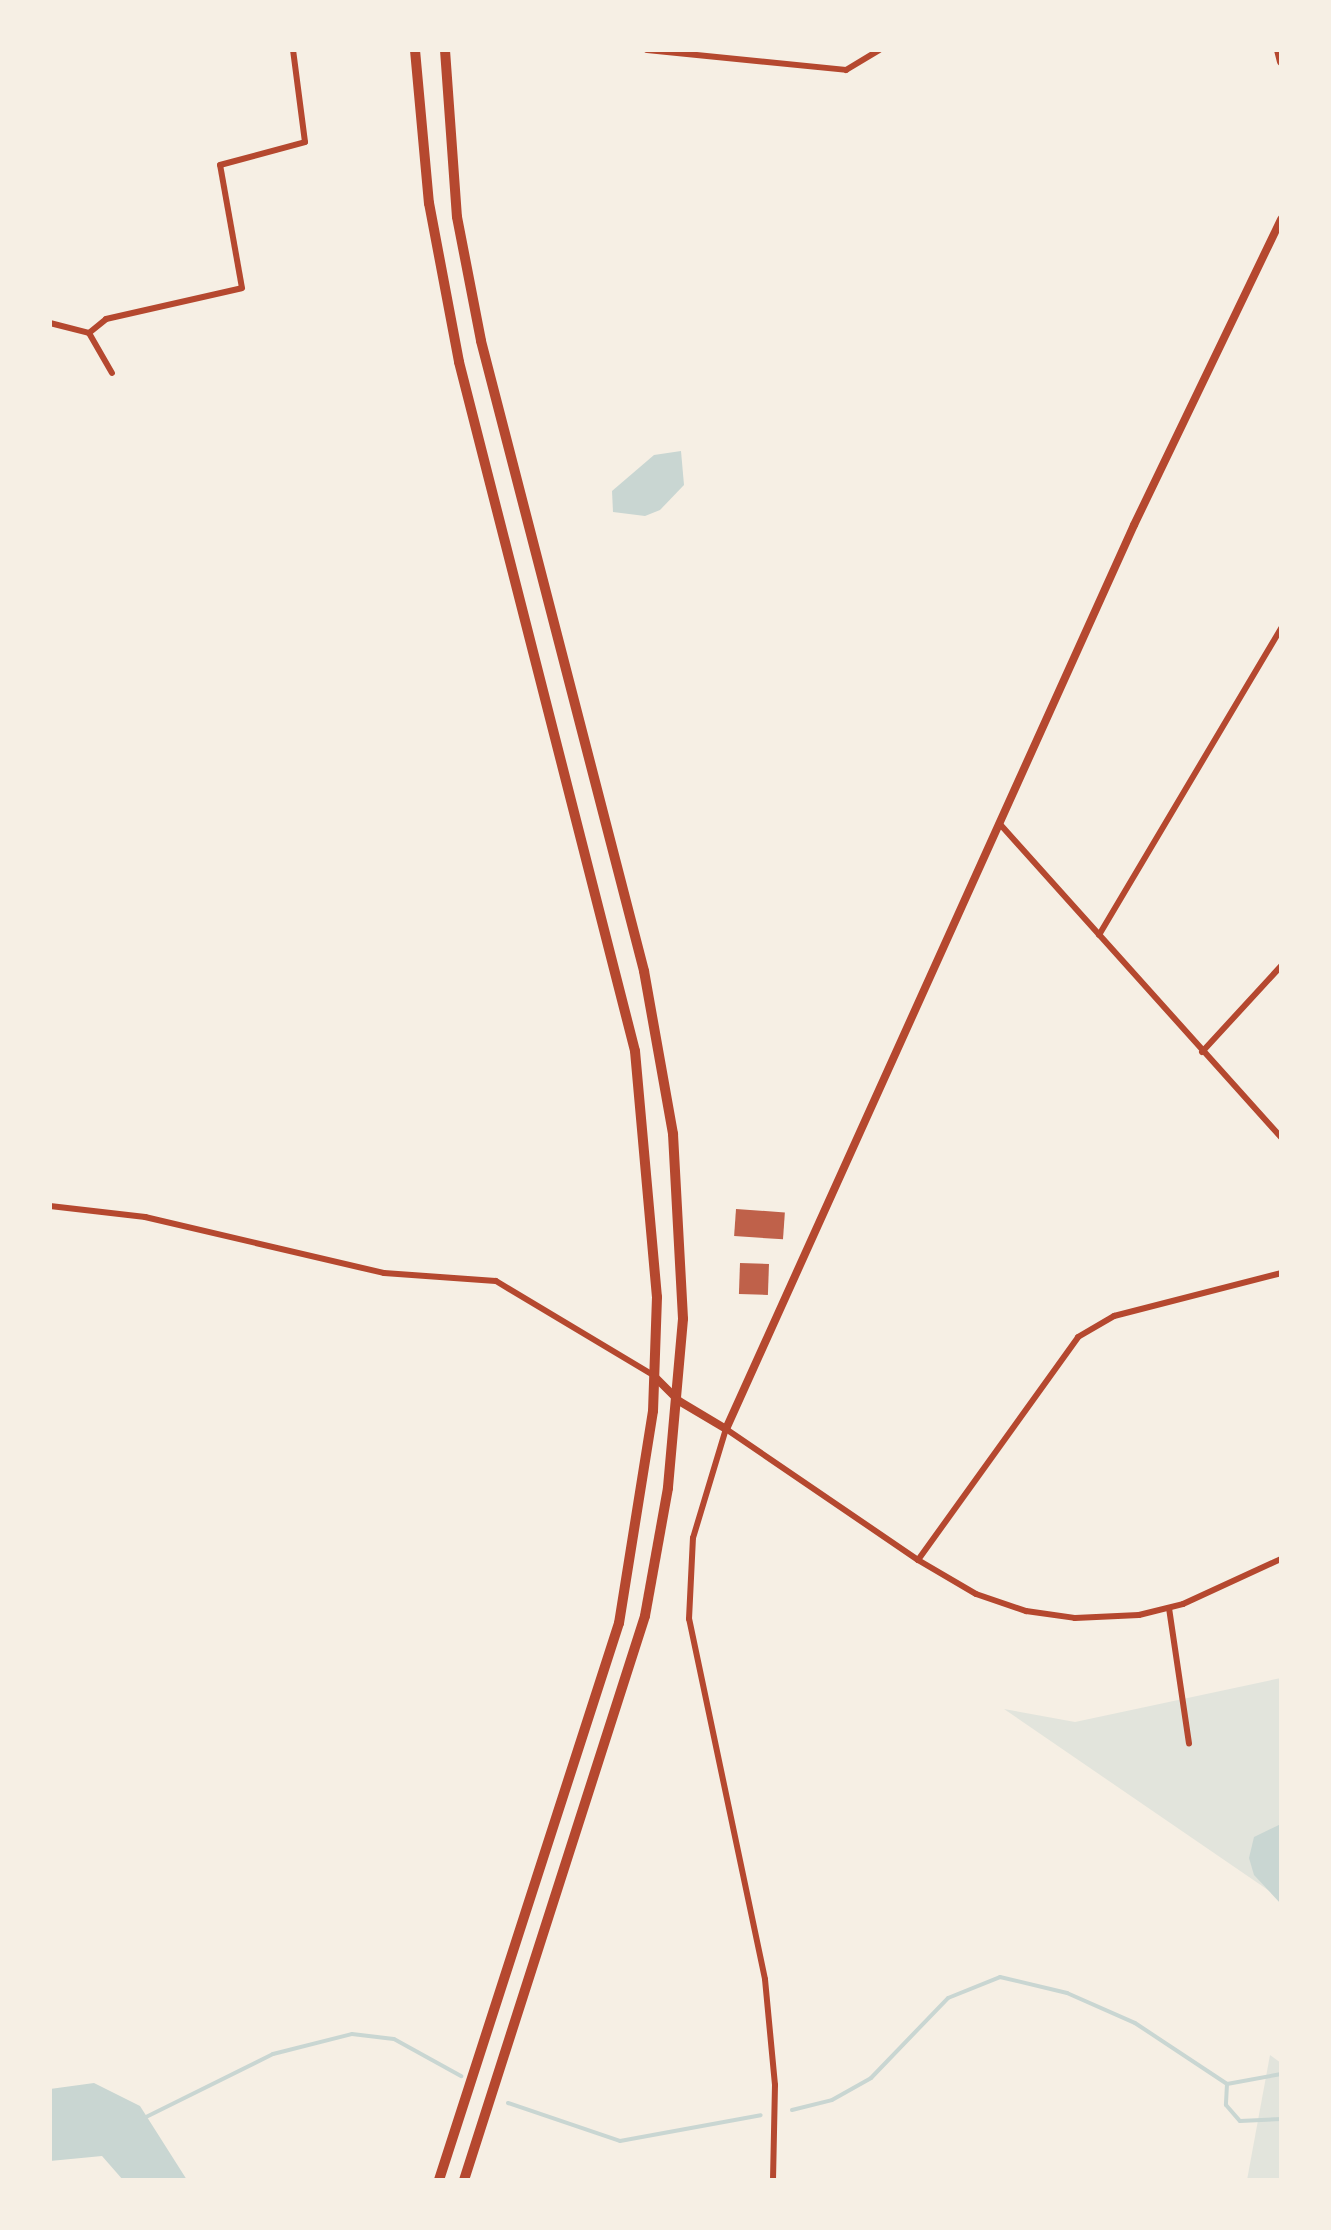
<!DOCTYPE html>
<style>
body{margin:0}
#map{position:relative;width:1331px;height:2230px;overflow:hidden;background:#f6efe4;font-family:Lato,sans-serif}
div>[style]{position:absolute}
.green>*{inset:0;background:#e2e4dc}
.water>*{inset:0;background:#c9d6d2}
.stream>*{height:4px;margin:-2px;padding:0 2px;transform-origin:2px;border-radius:2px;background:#c9d6d2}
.building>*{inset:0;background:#bf614a;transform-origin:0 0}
.minor>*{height:6px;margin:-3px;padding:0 3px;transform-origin:3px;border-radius:3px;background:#b5482f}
.tertiary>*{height:8px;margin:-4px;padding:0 4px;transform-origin:4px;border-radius:4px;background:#b5482f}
.trunk>*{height:10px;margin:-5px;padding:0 5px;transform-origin:5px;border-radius:5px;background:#b5482f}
span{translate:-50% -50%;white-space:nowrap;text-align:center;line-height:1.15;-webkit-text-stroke:8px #f6efe4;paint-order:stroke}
.frame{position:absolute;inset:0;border:52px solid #f6efe4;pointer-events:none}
</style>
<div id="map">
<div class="green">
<i style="clip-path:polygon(1281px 1678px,1281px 1899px,1004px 1709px,1075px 1722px)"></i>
<i style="clip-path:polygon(1270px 2055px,1281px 2063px,1281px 2180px,1247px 2180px)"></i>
</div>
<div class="water">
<i style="clip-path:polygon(681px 451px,684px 485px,660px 510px,645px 516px,613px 512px,612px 491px,654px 455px)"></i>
<i style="clip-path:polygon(1281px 1824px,1281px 1904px,1254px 1875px,1249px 1858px,1254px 1837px)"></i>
<i style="clip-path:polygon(94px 2083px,140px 2106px,187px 2180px,123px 2180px,102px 2156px,50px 2161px,50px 2089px)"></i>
</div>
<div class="stream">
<i style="left:1227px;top:2084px;width:21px;rotate:93deg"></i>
<i style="left:1226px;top:2105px;width:21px;rotate:49deg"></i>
<i style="left:1240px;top:2121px;width:41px;rotate:-2.8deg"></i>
<i style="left:508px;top:2103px;width:118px;rotate:18.7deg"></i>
<i style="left:620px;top:2141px;width:143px;rotate:-10.4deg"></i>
<i style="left:792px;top:2110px;width:41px;rotate:-14deg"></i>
<i style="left:832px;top:2100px;width:45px;rotate:-29.4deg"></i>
<i style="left:871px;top:2078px;width:111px;rotate:-46.1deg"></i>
<i style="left:948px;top:1998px;width:56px;rotate:-22deg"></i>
<i style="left:1000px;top:1977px;width:69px;rotate:13.4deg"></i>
<i style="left:1067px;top:1993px;width:74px;rotate:23.8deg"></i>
<i style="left:1135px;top:2023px;width:110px;rotate:33.5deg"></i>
<i style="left:1227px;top:2084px;width:55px;rotate:-10.5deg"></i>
<i style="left:144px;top:2118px;width:144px;rotate:-26.4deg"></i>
<i style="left:273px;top:2054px;width:81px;rotate:-14.2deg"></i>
<i style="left:352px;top:2034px;width:42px;rotate:6.8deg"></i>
<i style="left:394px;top:2039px;width:77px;rotate:28.9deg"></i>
</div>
<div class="building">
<i style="left:736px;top:1209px;width:49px;height:27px;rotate:4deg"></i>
<i style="left:740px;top:1263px;width:29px;height:31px;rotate:2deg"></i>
</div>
<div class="minor">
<i style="left:647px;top:50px;width:200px;rotate:5.7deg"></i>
<i style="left:846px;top:70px;width:39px;rotate:-31deg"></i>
<i style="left:50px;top:323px;width:40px;rotate:14.4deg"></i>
<i style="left:89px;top:333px;width:46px;rotate:60.1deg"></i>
<i style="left:89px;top:333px;width:22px;rotate:-39deg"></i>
<i style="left:106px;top:319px;width:139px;rotate:-12.8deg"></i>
<i style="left:242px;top:288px;width:125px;rotate:-100.1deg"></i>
<i style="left:220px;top:165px;width:88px;rotate:-15.1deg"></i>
<i style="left:305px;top:142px;width:93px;rotate:-97.4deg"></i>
<i style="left:999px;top:823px;width:422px;rotate:48.1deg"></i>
<i style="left:1099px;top:935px;width:357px;rotate:-59.3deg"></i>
<i style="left:1202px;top:1052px;width:117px;rotate:-47.4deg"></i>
<i style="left:50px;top:1206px;width:96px;rotate:6.6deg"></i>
<i style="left:145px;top:1217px;width:245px;rotate:13.2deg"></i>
<i style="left:384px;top:1273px;width:112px;rotate:4.1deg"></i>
<i style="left:496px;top:1281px;width:185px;rotate:30.9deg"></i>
<i style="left:918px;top:1560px;width:274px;rotate:-54.3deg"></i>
<i style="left:1078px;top:1337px;width:42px;rotate:-30.3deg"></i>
<i style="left:1114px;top:1316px;width:172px;rotate:-14.4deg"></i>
<i style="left:1169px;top:1608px;width:137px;rotate:81.6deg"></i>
<i style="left:773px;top:2180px;width:95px;rotate:-88.8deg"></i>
<i style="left:775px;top:2085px;width:106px;rotate:-95.4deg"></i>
<i style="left:765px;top:1979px;width:368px;rotate:-101.9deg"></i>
<i style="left:689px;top:1619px;width:81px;rotate:-87.2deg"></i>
<i style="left:693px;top:1538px;width:114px;rotate:-73.2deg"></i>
<i style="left:726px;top:1429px;width:232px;rotate:34.3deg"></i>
<i style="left:918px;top:1560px;width:67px;rotate:30.4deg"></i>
<i style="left:976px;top:1594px;width:53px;rotate:18.8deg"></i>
<i style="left:1026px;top:1611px;width:49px;rotate:8.1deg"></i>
<i style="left:1075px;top:1618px;width:64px;rotate:-2.7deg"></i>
<i style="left:1139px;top:1615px;width:45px;rotate:-14deg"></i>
<i style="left:1183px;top:1604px;width:108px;rotate:-24.7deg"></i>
</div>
<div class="tertiary">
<i style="left:1278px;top:50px;width:12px;rotate:76deg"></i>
<i style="left:655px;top:1377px;width:34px;rotate:45deg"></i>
<i style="left:679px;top:1401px;width:55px;rotate:30.8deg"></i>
<i style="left:726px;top:1429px;width:992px;rotate:-65.71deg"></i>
<i style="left:1134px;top:525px;width:339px;rotate:-64.3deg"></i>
</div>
<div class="trunk">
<i style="left:415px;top:50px;width:154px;rotate:84.8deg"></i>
<i style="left:429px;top:203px;width:162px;rotate:79.3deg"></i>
<i style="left:459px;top:362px;width:711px;rotate:75.67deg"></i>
<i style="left:635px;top:1051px;width:247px;rotate:84.9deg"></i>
<i style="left:657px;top:1297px;width:114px;rotate:92deg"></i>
<i style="left:653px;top:1411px;width:215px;rotate:99.1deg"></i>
<i style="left:619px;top:1623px;width:585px;rotate:107.91deg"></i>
<i style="left:445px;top:50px;width:167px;rotate:85.9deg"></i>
<i style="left:457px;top:217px;width:126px;rotate:79deg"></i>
<i style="left:481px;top:341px;width:651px;rotate:75.49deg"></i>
<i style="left:644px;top:971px;width:166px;rotate:79.9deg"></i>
<i style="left:673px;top:1134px;width:185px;rotate:86.9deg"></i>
<i style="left:683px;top:1319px;width:170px;rotate:95.1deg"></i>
<i style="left:668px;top:1488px;width:130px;rotate:100.2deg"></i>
<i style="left:645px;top:1616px;width:592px;rotate:107.79deg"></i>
</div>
<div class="frame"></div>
</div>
